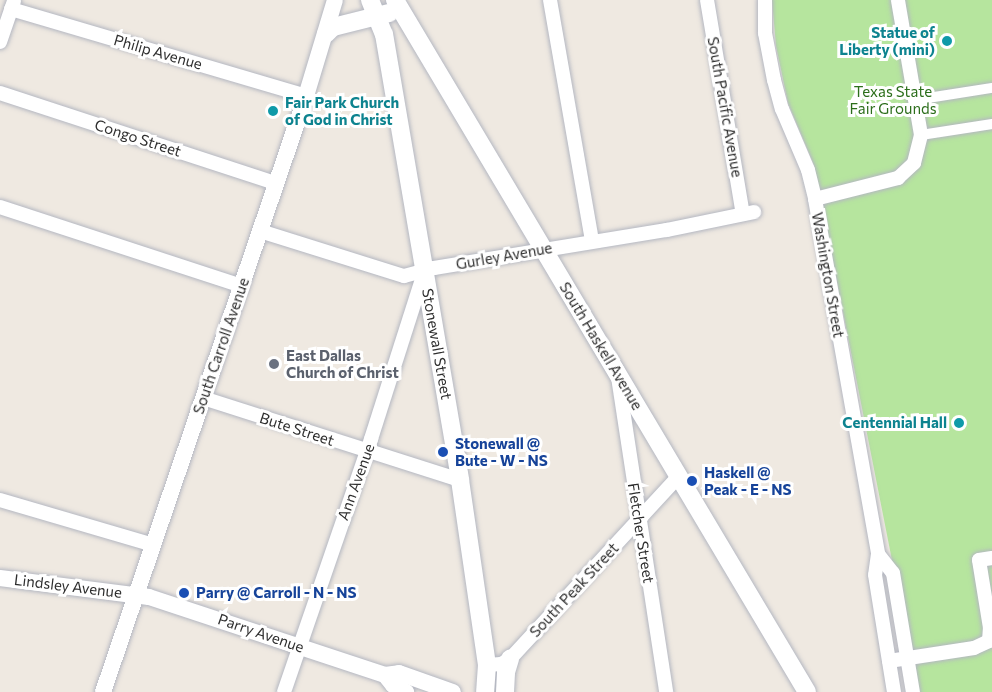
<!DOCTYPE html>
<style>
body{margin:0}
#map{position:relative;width:992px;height:692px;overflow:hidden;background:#efe9e1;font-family:Commissioner,sans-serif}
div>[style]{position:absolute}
.green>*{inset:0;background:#b6e59e}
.roads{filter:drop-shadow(0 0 2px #b4b7c1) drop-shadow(0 0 2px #b4b7c1)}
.pedestrian>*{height:10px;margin:-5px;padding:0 5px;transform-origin:5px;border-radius:5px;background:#fff}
.minor>*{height:14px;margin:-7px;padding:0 7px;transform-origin:7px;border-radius:7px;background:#fff}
.tertiary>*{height:16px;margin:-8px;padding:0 8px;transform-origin:8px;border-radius:8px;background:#fff}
.secondary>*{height:18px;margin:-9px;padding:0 9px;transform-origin:9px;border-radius:9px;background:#fff}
.dots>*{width:16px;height:16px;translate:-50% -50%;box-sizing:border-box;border:3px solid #fff;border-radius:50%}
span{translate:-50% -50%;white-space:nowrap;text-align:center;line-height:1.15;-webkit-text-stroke:6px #fff;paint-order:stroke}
.culture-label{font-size:15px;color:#0d838f;font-weight:700}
.right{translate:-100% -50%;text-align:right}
.left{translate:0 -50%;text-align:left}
.street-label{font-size:15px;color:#2e2e2e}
.park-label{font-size:15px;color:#2c6e1b}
.worship-label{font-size:15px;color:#5b616d;font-weight:700}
.transit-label{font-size:15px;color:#164399;font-weight:700}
</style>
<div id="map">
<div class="green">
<i style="clip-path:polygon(772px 0,992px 0,992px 692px,918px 692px,814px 165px,788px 103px,776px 46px)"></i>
</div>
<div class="roads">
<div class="pedestrian">
<i style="left:915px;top:100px;width:78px;rotate:-8.9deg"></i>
<i style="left:921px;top:135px;width:72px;rotate:-8.8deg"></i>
</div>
<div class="minor">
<i style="left:550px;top:0;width:245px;rotate:80.1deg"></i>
<i style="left:707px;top:0;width:217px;rotate:80.5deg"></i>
<i style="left:765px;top:0;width:33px;rotate:90deg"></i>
<i style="left:765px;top:33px;width:48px;rotate:79.2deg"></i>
<i style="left:774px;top:80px;width:30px;rotate:75deg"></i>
<i style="left:782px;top:109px;width:66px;rotate:66.9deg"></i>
<i style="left:808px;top:170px;width:30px;rotate:76deg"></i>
<i style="left:815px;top:199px;width:361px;rotate:79.9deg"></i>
<i style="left:878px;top:554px;width:21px;rotate:98deg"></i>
<i style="left:875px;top:575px;width:119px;rotate:80.8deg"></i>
<i style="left:11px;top:9px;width:308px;rotate:16.4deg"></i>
<i style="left:0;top:42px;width:43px;rotate:-71.1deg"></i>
<i style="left:0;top:93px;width:289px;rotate:18.1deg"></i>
<i style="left:815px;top:199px;width:86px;rotate:-14.2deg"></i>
<i style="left:898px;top:178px;width:22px;rotate:-43deg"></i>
<i style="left:914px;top:163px;width:29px;rotate:-76deg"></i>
<i style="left:921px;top:135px;width:137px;rotate:-99.7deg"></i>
<i style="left:0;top:207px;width:254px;rotate:18.1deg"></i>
<i style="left:260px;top:231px;width:151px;rotate:17.4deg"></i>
<i style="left:404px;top:276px;width:31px;rotate:-15deg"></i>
<i style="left:434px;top:268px;width:236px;rotate:-9.3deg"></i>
<i style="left:667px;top:230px;width:89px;rotate:-11.7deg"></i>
<i style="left:618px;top:377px;width:319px;rotate:81.3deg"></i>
<i style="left:203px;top:398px;width:270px;rotate:17.7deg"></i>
<i style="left:0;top:500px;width:160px;rotate:16.3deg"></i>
<i style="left:878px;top:554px;width:24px;rotate:52deg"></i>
<i style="left:893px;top:573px;width:121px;rotate:80.5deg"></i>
<i style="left:889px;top:661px;width:86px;rotate:-8.7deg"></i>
<i style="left:974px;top:648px;width:17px;rotate:-25deg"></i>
<i style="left:989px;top:641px;width:13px;rotate:-86deg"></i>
<i style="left:990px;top:628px;width:69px;rotate:-99.2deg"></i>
<i style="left:979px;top:560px;width:13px;rotate:-9deg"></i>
<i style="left:487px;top:665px;width:14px;rotate:-4deg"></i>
<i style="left:501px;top:664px;width:10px;rotate:-29deg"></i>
<i style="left:510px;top:659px;width:248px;rotate:-47.3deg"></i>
<i style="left:284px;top:692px;width:268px;rotate:-71deg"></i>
<i style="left:371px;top:439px;width:171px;rotate:-72.3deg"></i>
</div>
<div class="tertiary">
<i style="left:0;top:578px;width:150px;rotate:7.3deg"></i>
<i style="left:149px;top:597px;width:249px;rotate:18.3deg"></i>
<i style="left:385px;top:675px;width:14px;rotate:-8deg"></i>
<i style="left:399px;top:673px;width:57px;rotate:19.4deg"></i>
<i style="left:385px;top:675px;width:13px;rotate:51deg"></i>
<i style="left:393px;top:685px;width:15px;rotate:28deg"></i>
<i style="left:103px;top:692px;width:630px;rotate:-71.19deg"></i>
<i style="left:306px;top:96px;width:100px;rotate:-73.2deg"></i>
</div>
<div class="secondary">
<i style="left:370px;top:0;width:37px;rotate:68deg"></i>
<i style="left:384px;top:34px;width:452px;rotate:80.3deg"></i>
<i style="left:460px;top:480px;width:187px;rotate:81.7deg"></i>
<i style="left:487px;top:665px;width:27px;rotate:94deg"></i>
<i style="left:395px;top:0;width:805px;rotate:59.23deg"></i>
<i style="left:326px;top:34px;width:10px;rotate:-45deg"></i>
<i style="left:333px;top:27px;width:58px;rotate:-14deg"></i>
<i style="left:505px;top:692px;width:20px;rotate:-87deg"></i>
<i style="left:506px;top:672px;width:14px;rotate:-73deg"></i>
</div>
</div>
<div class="dots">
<i style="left:947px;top:41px;background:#0f9aa8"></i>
<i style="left:273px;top:111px;background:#0f9aa8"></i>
<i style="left:274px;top:364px;background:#6b7280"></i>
<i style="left:959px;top:423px;background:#0f9aa8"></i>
<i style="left:443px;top:452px;background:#1a4fb4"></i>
<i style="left:692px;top:481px;background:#1a4fb4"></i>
<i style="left:184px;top:593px;background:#1a4fb4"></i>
</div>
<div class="culture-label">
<span class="right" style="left:935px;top:41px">Statue of<br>Liberty (mini)</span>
<span class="left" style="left:285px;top:111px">Fair Park Church<br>of God in Christ</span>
<span class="right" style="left:947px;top:423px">Centennial Hall</span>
</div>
<div class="street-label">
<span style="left:158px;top:52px;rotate:16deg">Philip Avenue</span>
<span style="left:725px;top:107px;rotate:80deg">South Pacific Avenue</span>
<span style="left:138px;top:138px;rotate:18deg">Congo Street</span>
<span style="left:504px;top:256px;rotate:-10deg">Gurley Avenue</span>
<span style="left:828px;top:275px;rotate:80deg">Washington Street</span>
<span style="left:437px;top:344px;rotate:80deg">Stonewall Street</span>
<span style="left:221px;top:346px;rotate:-71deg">South Carroll Avenue</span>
<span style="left:601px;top:346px;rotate:59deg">South Haskell Avenue</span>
<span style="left:297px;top:429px;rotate:18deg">Bute Street</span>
<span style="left:356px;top:482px;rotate:-70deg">Ann Avenue</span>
<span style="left:641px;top:533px;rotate:81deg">Fletcher Street</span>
<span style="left:68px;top:586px;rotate:7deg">Lindsley Avenue</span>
<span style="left:574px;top:590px;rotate:-47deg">South Peak Street</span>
<span style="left:261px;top:633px;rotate:19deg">Parry Avenue</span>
</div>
<div class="park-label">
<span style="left:893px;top:100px">Texas State<br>Fair Grounds</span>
</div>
<div class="worship-label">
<span class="left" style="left:286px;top:364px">East Dallas<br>Church of Christ</span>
</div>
<div class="transit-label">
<span class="left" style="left:455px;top:452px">Stonewall @<br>Bute - W - NS</span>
<span class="left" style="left:704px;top:481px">Haskell @<br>Peak - E - NS</span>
<span class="left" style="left:196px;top:593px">Parry @ Carroll - N - NS</span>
</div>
</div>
